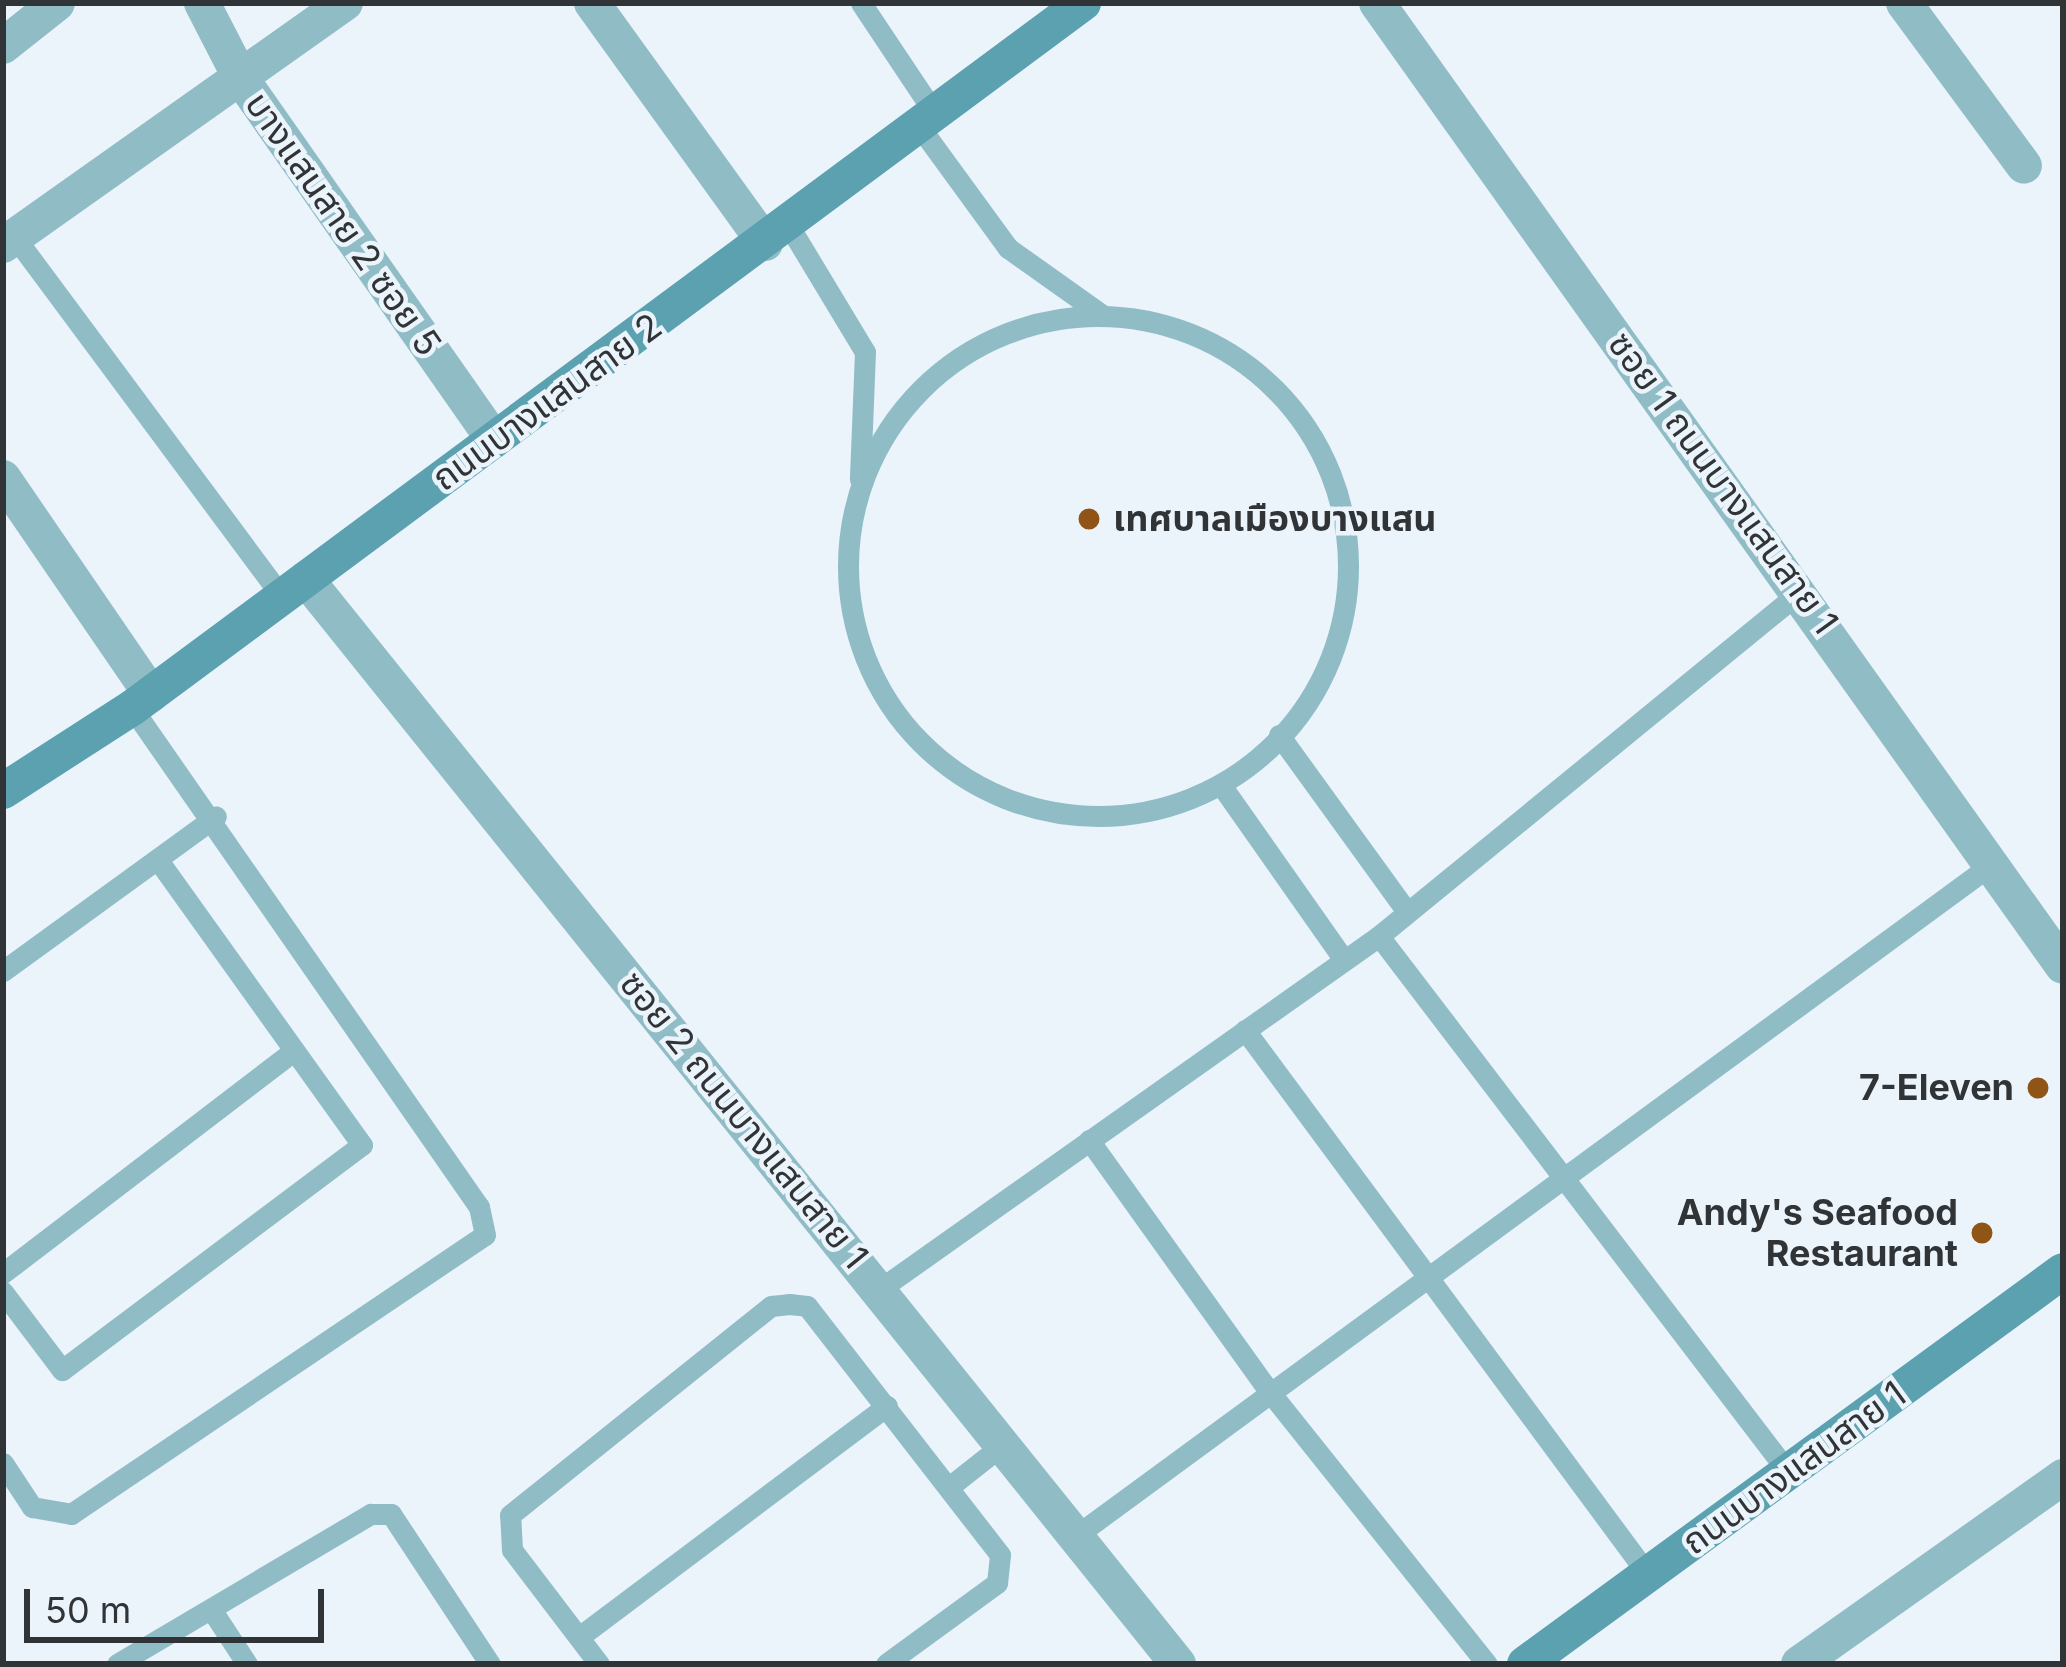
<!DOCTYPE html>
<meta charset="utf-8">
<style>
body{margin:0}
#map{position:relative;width:2066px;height:1667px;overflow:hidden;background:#ebf3fb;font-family:Inter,"Noto Sans Thai",sans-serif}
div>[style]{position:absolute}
.lane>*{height:21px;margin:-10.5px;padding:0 10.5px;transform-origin:10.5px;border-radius:10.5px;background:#90bcc6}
.lane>.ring{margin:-10.5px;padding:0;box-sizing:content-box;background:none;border:21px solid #90bcc6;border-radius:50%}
.street>*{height:36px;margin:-18px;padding:0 18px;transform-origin:18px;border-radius:18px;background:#90bcc6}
.secondary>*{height:36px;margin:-18px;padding:0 18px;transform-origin:18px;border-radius:18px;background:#5ba1b0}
.dots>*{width:33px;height:33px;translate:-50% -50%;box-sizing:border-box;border:6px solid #ebf3fb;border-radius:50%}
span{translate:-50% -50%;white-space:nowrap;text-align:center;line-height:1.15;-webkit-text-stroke:9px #ebf3fb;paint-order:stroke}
.street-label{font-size:36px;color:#313437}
.poi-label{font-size:36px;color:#313437;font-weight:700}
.left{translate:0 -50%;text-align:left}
.right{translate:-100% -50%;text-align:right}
.frame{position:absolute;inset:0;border:6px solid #313437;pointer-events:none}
.scale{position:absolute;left:24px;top:1589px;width:300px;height:54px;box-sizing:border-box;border:6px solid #313437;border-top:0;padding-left:15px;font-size:36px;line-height:42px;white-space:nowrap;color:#313437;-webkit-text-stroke:9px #ebf3fb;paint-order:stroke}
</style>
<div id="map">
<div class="lane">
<i style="left:861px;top:3px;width:133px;rotate:56.3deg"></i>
<i style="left:919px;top:126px;width:151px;rotate:53.9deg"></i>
<i style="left:1008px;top:248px;width:114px;rotate:35.4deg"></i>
<i style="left:789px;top:226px;width:147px;rotate:58.9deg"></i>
<i style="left:865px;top:352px;width:127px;rotate:92.3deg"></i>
<i style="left:14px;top:236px;width:450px;rotate:53.4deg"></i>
<i class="ring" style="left:848px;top:316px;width:479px;height:479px"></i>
<i style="left:1279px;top:735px;width:218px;rotate:54.1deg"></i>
<i style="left:1221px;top:785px;width:214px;rotate:54.9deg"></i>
<i style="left:1379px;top:936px;width:674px;rotate:52.65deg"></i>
<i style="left:3px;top:971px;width:263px;rotate:-36deg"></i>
<i style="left:1245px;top:1030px;width:679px;rotate:53.5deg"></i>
<i style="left:1089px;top:1140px;width:309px;rotate:54.4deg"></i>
<i style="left:1269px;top:1391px;width:349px;rotate:51.4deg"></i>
<i style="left:3px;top:1273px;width:365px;rotate:-37.4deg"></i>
<i style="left:880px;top:1289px;width:611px;rotate:-35.28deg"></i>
<i style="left:1379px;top:936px;width:545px;rotate:-39.27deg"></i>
<i style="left:3px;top:1292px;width:98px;rotate:52.9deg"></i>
<i style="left:62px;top:1370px;width:375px;rotate:-36.9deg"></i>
<i style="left:362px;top:1145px;width:350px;rotate:-125.6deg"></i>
<i style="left:3px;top:1463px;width:53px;rotate:56.6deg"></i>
<i style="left:32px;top:1507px;width:40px;rotate:10deg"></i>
<i style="left:71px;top:1514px;width:499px;rotate:-34deg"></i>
<i style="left:485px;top:1235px;width:29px;rotate:-102deg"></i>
<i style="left:479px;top:1207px;width:608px;rotate:-124.81deg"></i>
<i style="left:949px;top:1487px;width:71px;rotate:-38.2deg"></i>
<i style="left:1081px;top:1532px;width:1130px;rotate:-36.25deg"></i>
<i style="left:211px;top:1609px;width:66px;rotate:56.8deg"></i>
<i style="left:579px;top:1637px;width:385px;rotate:-36.9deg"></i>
<i style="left:117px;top:1664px;width:295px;rotate:-30.6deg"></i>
<i style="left:371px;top:1514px;width:20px"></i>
<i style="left:391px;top:1514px;width:180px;rotate:56.6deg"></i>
<i style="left:599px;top:1664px;width:143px;rotate:-127.3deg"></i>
<i style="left:512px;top:1550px;width:35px;rotate:-93deg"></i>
<i style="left:510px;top:1515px;width:334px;rotate:-38.7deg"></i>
<i style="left:771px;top:1306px;width:18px;rotate:-6deg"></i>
<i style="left:789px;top:1304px;width:18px;rotate:6deg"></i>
<i style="left:807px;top:1306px;width:315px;rotate:52.2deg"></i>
<i style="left:1000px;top:1555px;width:28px;rotate:96deg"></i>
<i style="left:997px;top:1583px;width:137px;rotate:143.9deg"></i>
</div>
<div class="street">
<i style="left:202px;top:3px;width:83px;rotate:62.8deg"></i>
<i style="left:240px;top:77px;width:443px;rotate:55deg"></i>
<i style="left:592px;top:3px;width:296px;rotate:54.2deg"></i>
<i style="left:1377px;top:3px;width:1182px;rotate:54.54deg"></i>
<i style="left:1904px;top:3px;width:202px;rotate:53.6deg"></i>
<i style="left:3px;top:46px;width:69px;rotate:-38.5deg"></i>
<i style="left:3px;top:245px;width:419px;rotate:-35.3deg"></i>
<i style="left:3px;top:478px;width:262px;rotate:55.6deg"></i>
<i style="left:306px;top:579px;width:1392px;rotate:51.21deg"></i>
<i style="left:1799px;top:1664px;width:324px;rotate:-35.3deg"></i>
</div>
<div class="secondary">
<i style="left:3px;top:791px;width:153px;rotate:-32.8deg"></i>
<i style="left:132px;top:708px;width:1184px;rotate:-36.55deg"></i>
<i style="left:1525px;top:1664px;width:666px;rotate:-36.15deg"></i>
</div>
<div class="dots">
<i style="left:1089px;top:519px;background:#915417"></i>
<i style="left:2038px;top:1088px;background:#915417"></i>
<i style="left:1982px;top:1233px;background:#915417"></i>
</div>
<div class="street-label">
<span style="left:343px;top:224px;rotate:55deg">บางแสนสาย 2 ซอย 5</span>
<span style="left:547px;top:402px;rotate:-36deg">ถนนบางแสนสาย 2</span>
<span style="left:1723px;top:483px;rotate:54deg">ซอย 1 ถนนบางแสนสาย 1</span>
<span style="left:744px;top:1120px;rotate:51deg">ซอย 2 ถนนบางแสนสาย 1</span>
<span style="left:1794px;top:1468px;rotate:-36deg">ถนนบางแสนสาย 1</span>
</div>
<div class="poi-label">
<span class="left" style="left:1113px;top:519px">เทศบาลเมืองบางแสน</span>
<span class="right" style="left:2014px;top:1088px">7-Eleven</span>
<span class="right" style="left:1958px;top:1233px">Andy's Seafood<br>Restaurant</span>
</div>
<div class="frame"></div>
<div class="scale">50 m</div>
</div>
